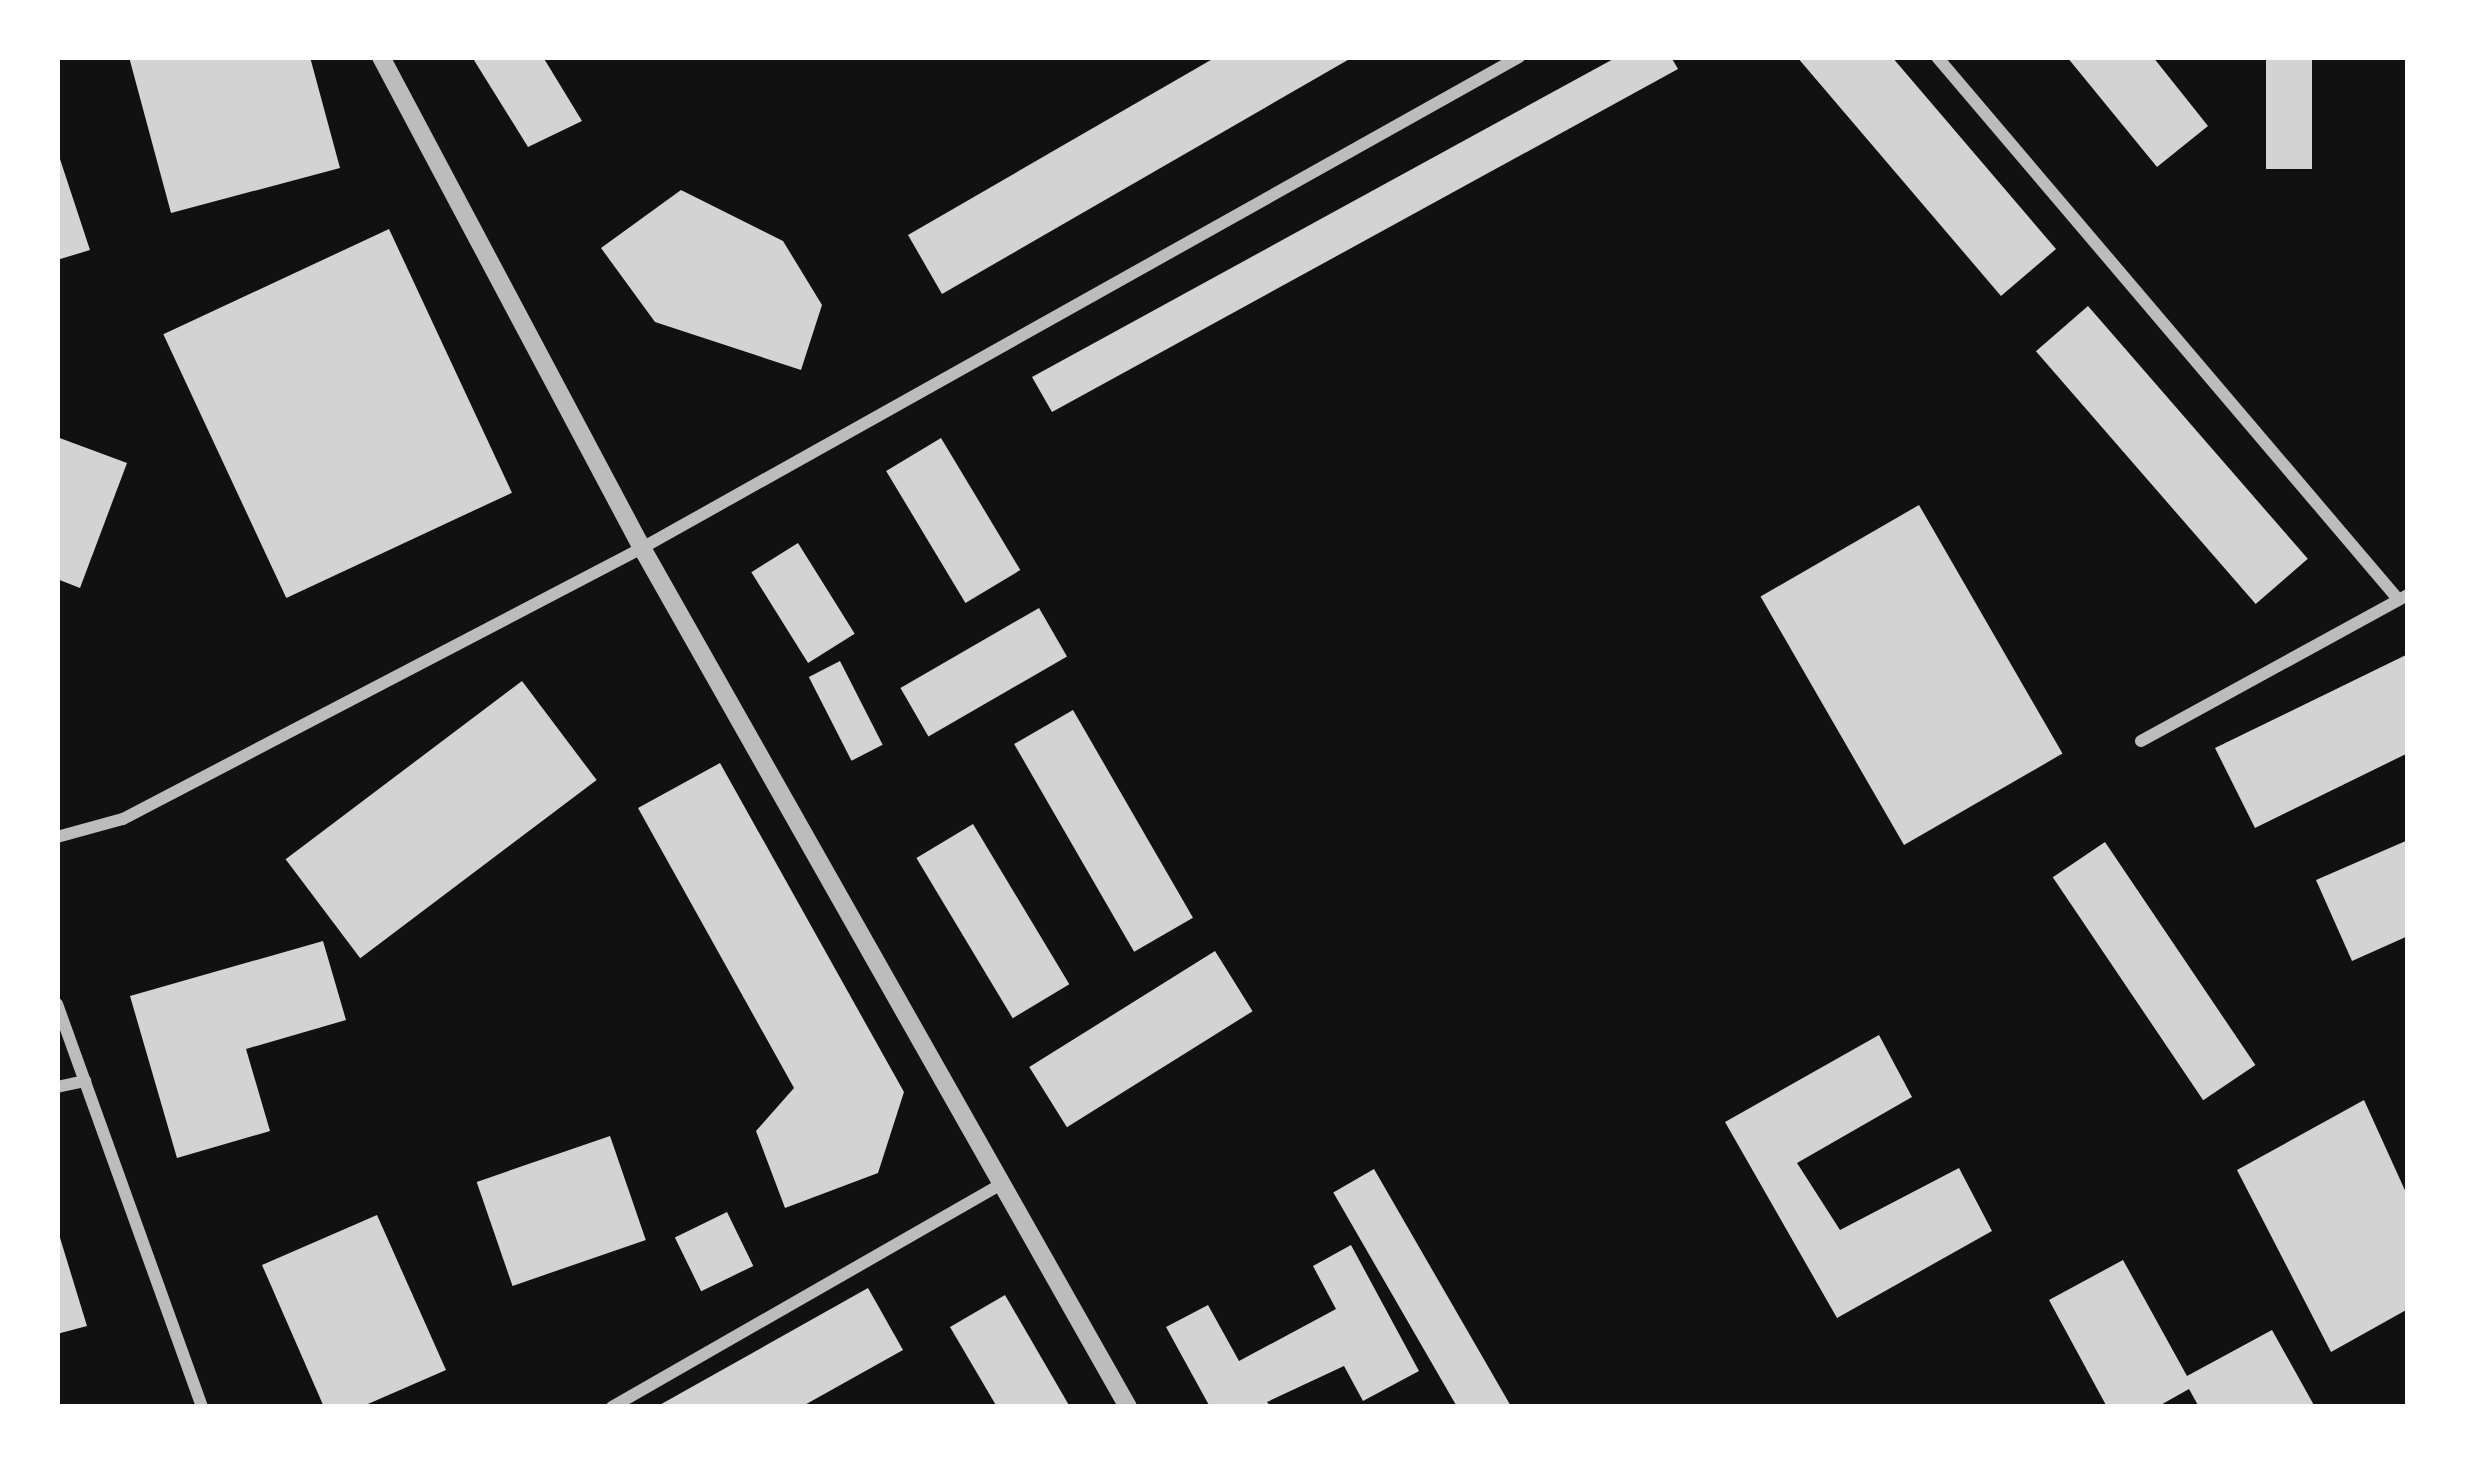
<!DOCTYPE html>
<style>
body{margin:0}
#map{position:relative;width:2465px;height:1464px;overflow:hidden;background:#111;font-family:Montserrat,sans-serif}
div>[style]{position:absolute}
.building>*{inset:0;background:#d3d3d3;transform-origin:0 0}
.minor>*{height:12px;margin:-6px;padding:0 6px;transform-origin:6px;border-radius:6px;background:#bcbcbc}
.tertiary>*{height:18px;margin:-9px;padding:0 9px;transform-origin:9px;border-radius:9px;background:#bcbcbc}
span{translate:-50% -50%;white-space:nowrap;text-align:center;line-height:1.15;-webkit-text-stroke:12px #fff;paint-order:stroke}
.frame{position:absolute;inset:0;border:60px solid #fff;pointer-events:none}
</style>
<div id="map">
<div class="building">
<i style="clip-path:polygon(129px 57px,310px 57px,340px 168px,171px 213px)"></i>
<i style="clip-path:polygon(472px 57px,543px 57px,582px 121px,528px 147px)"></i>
<i style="clip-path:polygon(1216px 57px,1353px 57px,942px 294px,908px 235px)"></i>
<i style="clip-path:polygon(1617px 57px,1671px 57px,1678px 69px,1052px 412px,1032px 377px)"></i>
<i style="clip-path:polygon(1797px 57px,1892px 57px,2056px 249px,2001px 296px)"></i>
<i style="clip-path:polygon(2067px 57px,2153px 57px,2208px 126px,2157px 167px)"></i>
<i style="left:2266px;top:57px;width:46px;height:112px"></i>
<i style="clip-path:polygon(57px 150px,90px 250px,57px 260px)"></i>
<i style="clip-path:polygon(681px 190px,783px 241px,822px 305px,801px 370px,655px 322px,601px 248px)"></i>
<i style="left:389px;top:229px;width:291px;height:249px;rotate:65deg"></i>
<i style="left:2088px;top:306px;width:335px;height:69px;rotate:49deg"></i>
<i style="clip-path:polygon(57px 437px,127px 463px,80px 588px,57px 579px)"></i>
<i style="left:941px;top:438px;width:154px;height:64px;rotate:59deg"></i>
<i style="left:1919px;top:505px;width:287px;height:183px;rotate:60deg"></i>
<i style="left:798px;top:543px;width:107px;height:55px;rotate:58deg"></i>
<i style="left:1039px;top:608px;width:56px;height:160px;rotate:60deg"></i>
<i style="clip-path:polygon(2408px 654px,2408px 753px,2255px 828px,2215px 748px)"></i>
<i style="left:840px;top:661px;width:94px;height:35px;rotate:63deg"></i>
<i style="left:522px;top:681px;width:124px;height:296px;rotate:53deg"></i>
<i style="left:1073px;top:710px;width:240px;height:68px;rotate:60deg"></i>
<i style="clip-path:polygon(720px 763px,904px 1092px,878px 1173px,785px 1208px,756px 1131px,794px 1088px,638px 808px)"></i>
<i style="left:973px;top:824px;width:187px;height:66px;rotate:59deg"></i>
<i style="clip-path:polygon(2408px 840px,2408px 936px,2352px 961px,2316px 880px)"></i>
<i style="left:2105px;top:842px;width:269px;height:63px;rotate:56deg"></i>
<i style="clip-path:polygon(323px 941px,346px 1020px,246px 1049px,270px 1131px,177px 1158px,130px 996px)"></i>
<i style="left:1215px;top:951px;width:71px;height:219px;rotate:58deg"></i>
<i style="clip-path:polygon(1879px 1035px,1912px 1097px,1797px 1163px,1840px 1230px,1959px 1168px,1992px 1231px,1837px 1318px,1725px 1122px)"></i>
<i style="clip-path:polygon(2364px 1100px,2408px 1197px,2408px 1309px,2331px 1352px,2237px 1170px)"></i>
<i style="left:610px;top:1136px;width:110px;height:141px;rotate:71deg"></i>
<i style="left:1374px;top:1169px;width:276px;height:47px;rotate:60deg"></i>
<i style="left:727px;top:1212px;width:60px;height:58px;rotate:64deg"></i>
<i style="clip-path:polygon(377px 1215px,446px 1370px,361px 1407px,324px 1407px,262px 1265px)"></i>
<i style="clip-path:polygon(57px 1228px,87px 1326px,57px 1334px)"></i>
<i style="clip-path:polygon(1351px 1245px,1419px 1371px,1363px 1401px,1344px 1366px,1267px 1402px,1271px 1407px,1210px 1407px,1166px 1327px,1208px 1305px,1239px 1361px,1336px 1309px,1313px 1266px)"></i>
<i style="clip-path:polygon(2123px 1260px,2187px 1376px,2272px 1330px,2315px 1407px,2199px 1407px,2189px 1389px,2157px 1407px,2107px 1407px,2049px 1300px)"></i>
<i style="clip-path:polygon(868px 1288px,903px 1350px,801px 1407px,656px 1407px)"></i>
<i style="clip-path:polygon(1005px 1295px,1070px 1407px,997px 1407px,950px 1327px)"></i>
</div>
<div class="minor">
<i style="left:1937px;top:57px;width:712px;rotate:49.62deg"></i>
<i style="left:2141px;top:741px;width:304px;rotate:-28.7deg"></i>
<i style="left:57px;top:837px;width:68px;rotate:-15.3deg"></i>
<i style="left:123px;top:819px;width:585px;rotate:-27.57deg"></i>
<i style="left:642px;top:548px;width:1005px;rotate:-29.24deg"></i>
<i style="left:57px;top:1004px;width:428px;rotate:70.2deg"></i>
<i style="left:57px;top:1087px;width:29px;rotate:-12deg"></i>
<i style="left:612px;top:1407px;width:449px;rotate:-29.8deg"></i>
</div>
<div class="tertiary">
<i style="left:381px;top:57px;width:556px;rotate:62.01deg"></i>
<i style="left:642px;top:548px;width:987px;rotate:60.5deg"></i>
</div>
<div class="frame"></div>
</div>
